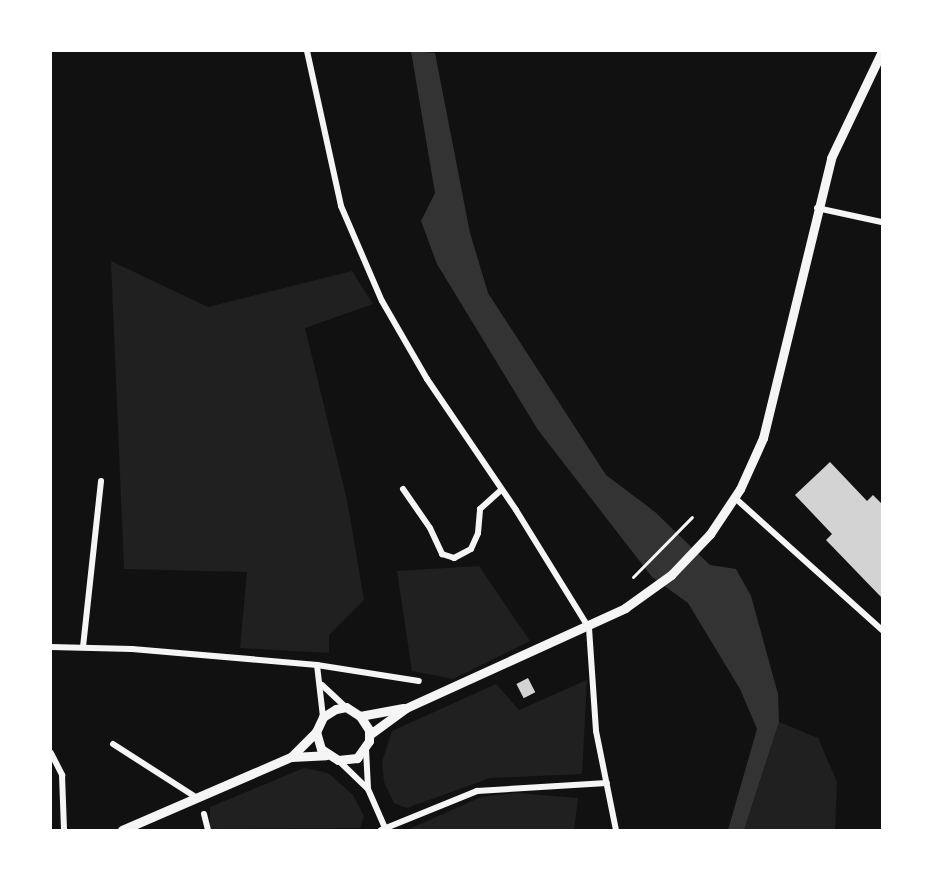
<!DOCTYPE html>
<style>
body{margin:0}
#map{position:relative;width:933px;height:881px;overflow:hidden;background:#111;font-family:"Titillium Web",sans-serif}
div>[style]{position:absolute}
.green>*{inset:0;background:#202020}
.water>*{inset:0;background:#333}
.building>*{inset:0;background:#d3d3d3;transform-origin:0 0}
.service>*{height:3px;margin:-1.5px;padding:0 1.5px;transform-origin:1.5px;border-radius:1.5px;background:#f5f5f5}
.minor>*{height:6px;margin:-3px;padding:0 3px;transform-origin:3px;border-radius:3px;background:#f5f5f5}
.primary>*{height:9px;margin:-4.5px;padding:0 4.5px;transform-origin:4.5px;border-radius:4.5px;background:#f5f5f5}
span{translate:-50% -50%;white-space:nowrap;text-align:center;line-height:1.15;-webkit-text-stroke:6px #fff;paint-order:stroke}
.frame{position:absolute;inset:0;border:52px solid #fff;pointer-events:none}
</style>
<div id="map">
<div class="green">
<i style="clip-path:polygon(111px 261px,208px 307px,352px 271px,373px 304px,305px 328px,347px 500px,364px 600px,329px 635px,329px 653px,240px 648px,247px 572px,124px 569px)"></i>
<i style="clip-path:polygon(479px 566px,530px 641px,453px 679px,412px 671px,397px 571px)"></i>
<i style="clip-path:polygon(587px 680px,582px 774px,490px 778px,407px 808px,394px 803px,384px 782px,382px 762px,392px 731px,496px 684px,519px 710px)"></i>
<i style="clip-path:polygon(779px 722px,818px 738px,837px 782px,835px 830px,744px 830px)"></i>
<i style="clip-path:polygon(304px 768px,328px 773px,353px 795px,364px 816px,360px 828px,210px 829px,210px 807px)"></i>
<i style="clip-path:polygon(517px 793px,578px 798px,574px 830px,407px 830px,481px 797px)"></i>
</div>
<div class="water">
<i style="clip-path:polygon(411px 51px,435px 53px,470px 233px,488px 293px,606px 475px,655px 512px,710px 565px,736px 569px,751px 596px,778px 694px,779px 722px,744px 830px,728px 830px,757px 729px,740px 689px,688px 603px,652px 577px,538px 430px,437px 264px,421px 221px,435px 193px)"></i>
</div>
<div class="building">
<i style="clip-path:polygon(830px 462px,867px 501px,873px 495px,882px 504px,882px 598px,826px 540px,832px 534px,795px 495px)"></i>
<i style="left:528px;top:678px;width:16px;height:13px;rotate:63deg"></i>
</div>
<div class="service">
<i style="left:633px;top:577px;width:84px;rotate:-45.5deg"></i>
</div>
<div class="minor">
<i style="left:307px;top:51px;width:159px;rotate:77.6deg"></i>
<i style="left:341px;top:206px;width:103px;rotate:66.7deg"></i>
<i style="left:382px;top:301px;width:90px;rotate:60deg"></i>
<i style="left:427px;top:379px;width:158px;rotate:55.8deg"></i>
<i style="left:516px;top:510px;width:139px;rotate:58.3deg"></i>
<i style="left:589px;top:628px;width:103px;rotate:86.1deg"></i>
<i style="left:596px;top:731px;width:101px;rotate:78.6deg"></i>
<i style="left:817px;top:208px;width:66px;rotate:12.2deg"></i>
<i style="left:403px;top:489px;width:47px;rotate:55.3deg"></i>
<i style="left:430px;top:528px;width:29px;rotate:65deg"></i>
<i style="left:442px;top:554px;width:13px;rotate:18deg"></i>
<i style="left:454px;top:558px;width:19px;rotate:-28deg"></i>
<i style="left:471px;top:549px;width:17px;rotate:-66deg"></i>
<i style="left:478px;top:533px;width:24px;rotate:-85deg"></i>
<i style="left:480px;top:509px;width:28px;rotate:-42deg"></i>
<i style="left:735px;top:498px;width:198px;rotate:41.9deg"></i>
<i style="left:51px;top:647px;width:81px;rotate:1.4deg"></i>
<i style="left:132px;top:649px;width:186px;rotate:4.9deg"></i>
<i style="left:317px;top:665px;width:52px;rotate:83.4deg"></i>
<i style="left:83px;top:647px;width:167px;rotate:-83.8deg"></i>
<i style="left:317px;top:665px;width:103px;rotate:8.9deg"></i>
<i style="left:322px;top:685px;width:33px;rotate:43deg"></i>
<i style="left:113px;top:744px;width:100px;rotate:32.7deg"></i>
<i style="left:366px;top:749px;width:40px;rotate:87.1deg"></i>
<i style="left:368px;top:789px;width:43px;rotate:66.4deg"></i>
<i style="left:51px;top:753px;width:25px;rotate:63deg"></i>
<i style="left:62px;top:775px;width:55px;rotate:87.9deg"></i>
<i style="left:338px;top:760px;width:40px;rotate:44deg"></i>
<i style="left:204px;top:814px;width:16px;rotate:76deg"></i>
<i style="left:381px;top:830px;width:104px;rotate:-22.1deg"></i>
<i style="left:477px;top:791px;width:130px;rotate:-3.5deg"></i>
</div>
<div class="primary">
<i style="left:360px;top:716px;width:44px;rotate:-10.5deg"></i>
<i style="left:369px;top:735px;width:46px;rotate:-36.1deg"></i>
<i style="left:406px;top:708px;width:241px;rotate:-24.5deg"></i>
<i style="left:625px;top:608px;width:57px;rotate:-35.7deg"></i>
<i style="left:671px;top:575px;width:57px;rotate:-46.4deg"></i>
<i style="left:710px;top:534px;width:54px;rotate:-56.3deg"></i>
<i style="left:740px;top:489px;width:56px;rotate:-65.7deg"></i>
<i style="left:763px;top:438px;width:288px;rotate:-76.3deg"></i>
<i style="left:831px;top:158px;width:119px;rotate:-64.5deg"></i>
<i style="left:291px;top:757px;width:35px;rotate:-3deg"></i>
<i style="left:122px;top:830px;width:184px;rotate:-23.4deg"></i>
<i style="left:291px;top:757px;width:35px;rotate:-45deg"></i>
<i style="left:316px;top:732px;width:17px;rotate:-65deg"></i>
<i style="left:323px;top:717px;width:15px;rotate:-32deg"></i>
<i style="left:336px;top:709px;width:10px;rotate:-11deg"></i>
<i style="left:346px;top:707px;width:17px;rotate:33deg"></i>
<i style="left:360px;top:716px;width:17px;rotate:57deg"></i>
<i style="left:369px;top:730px;width:11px;rotate:90deg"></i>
<i style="left:369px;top:741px;width:21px;rotate:125deg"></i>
<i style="left:357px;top:758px;width:19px;rotate:174deg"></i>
<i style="left:338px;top:760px;width:20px;rotate:-147deg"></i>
<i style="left:321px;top:749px;width:18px;rotate:-106deg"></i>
</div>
<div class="frame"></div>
</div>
